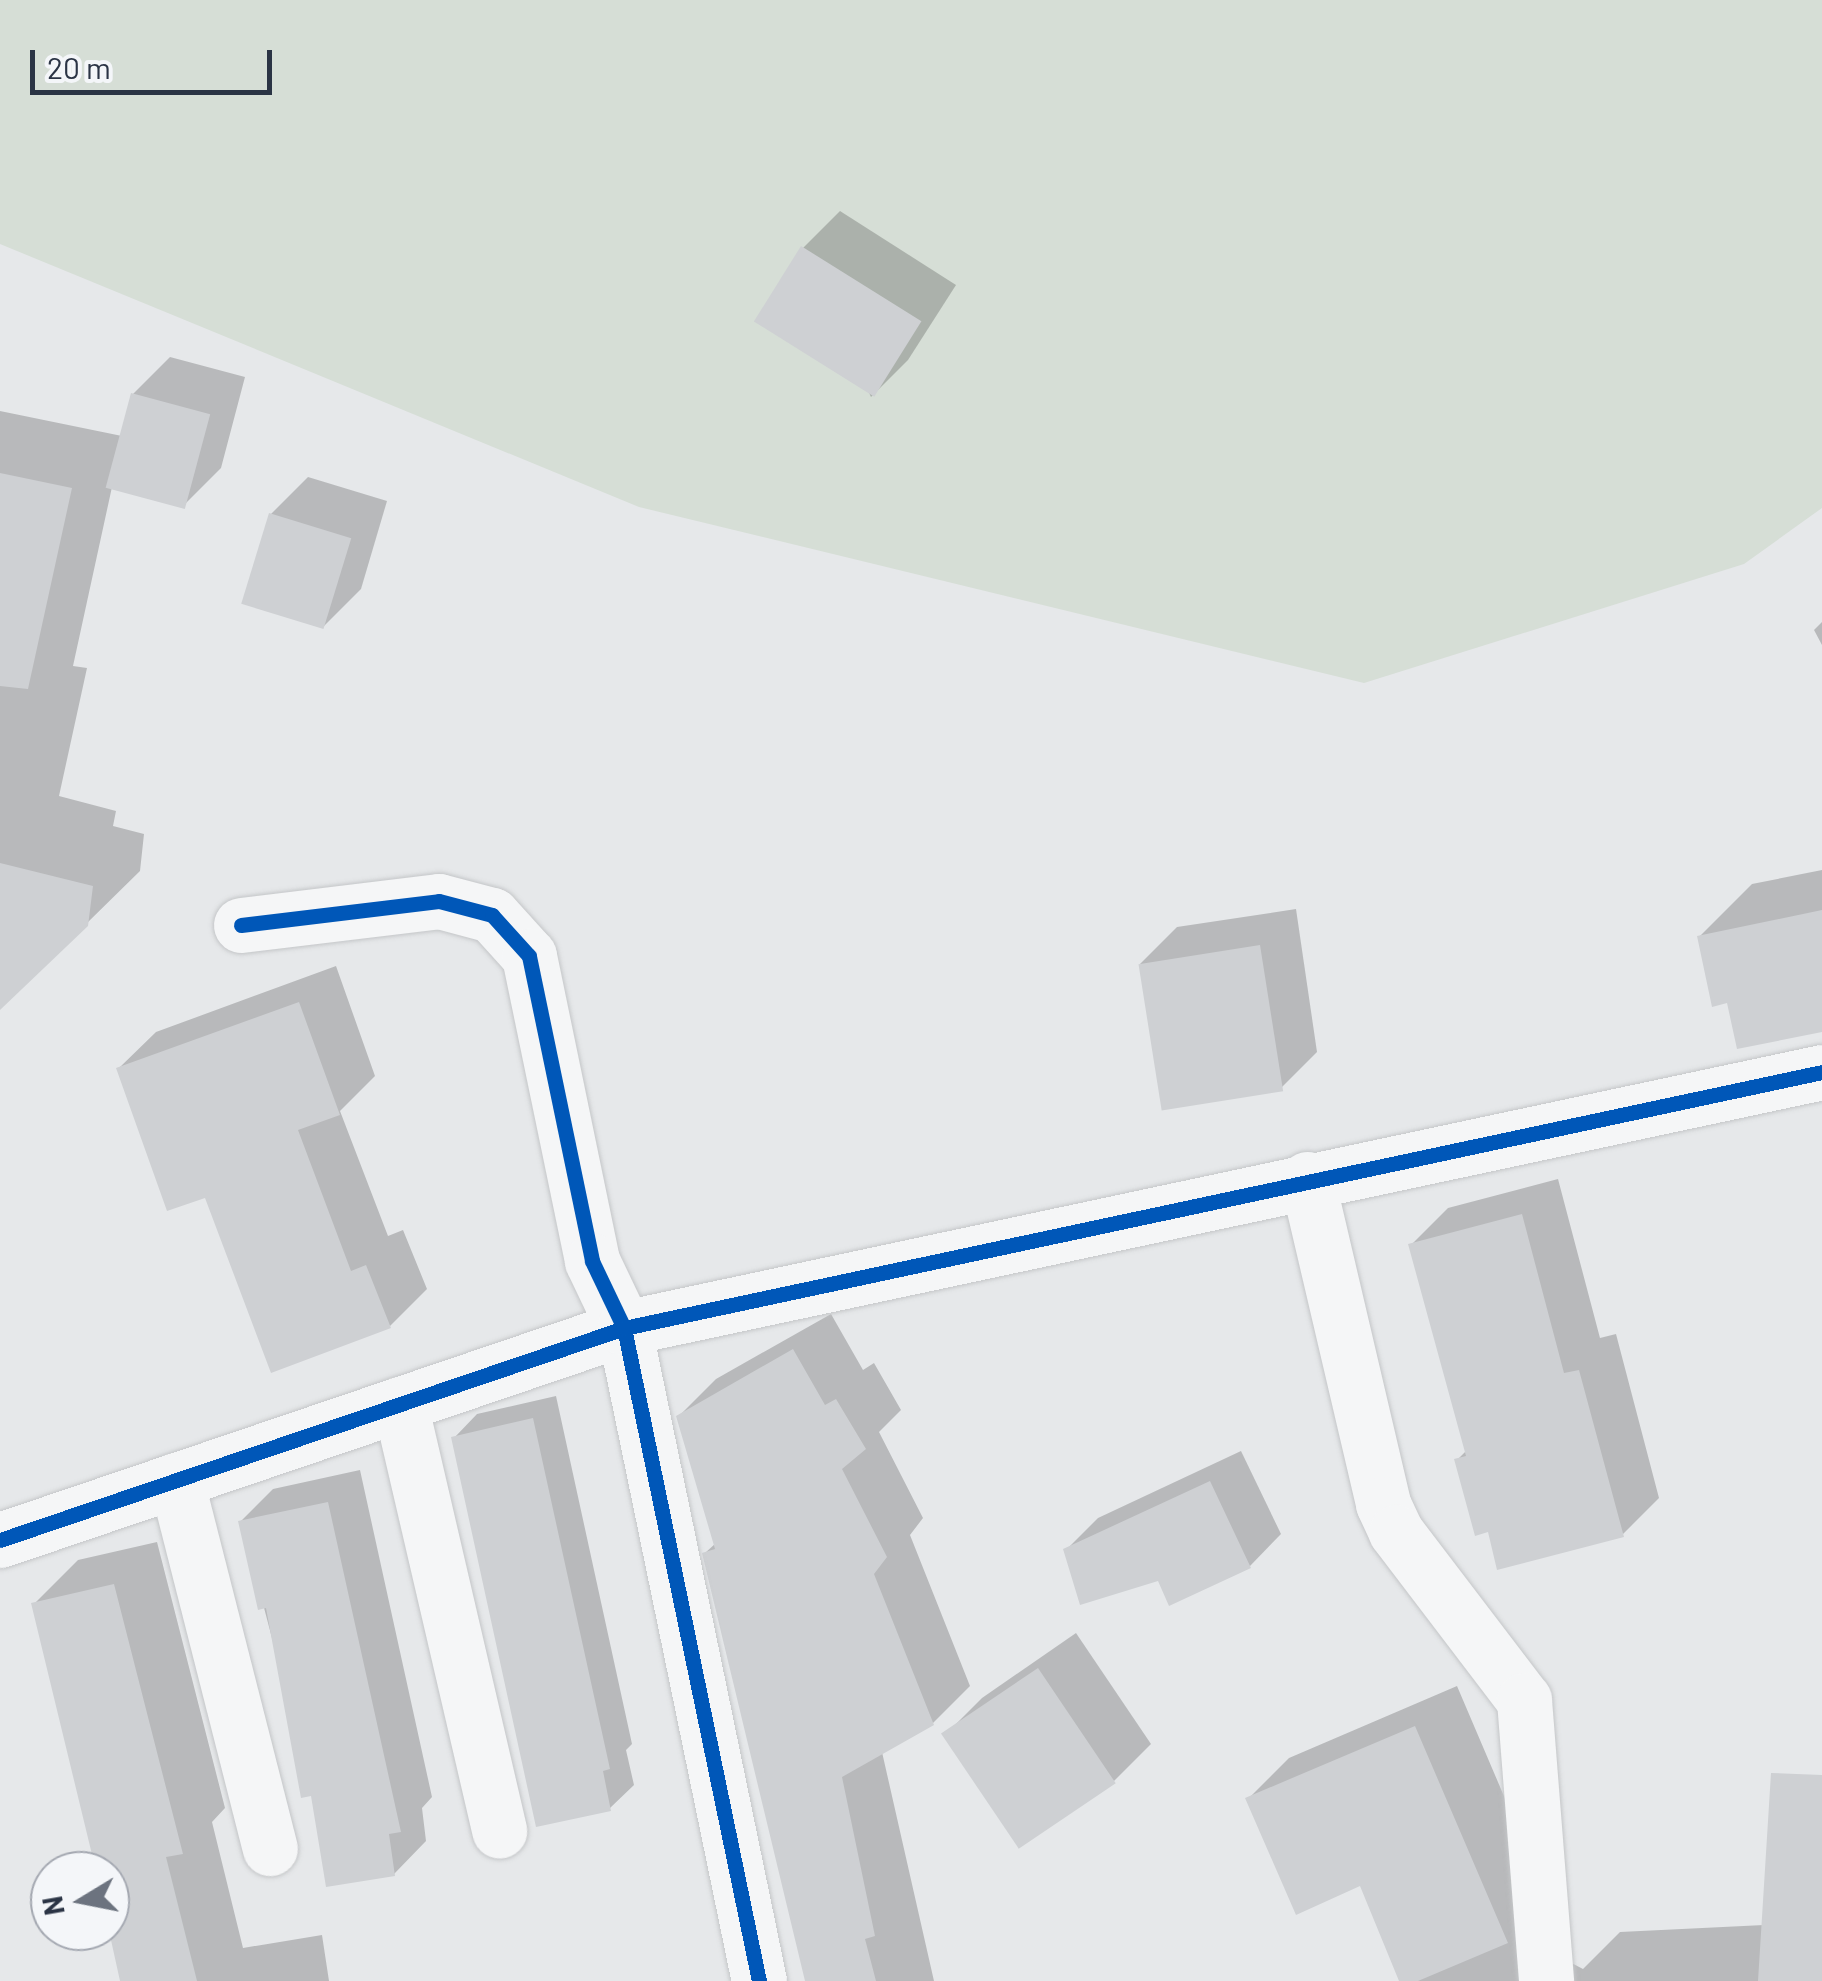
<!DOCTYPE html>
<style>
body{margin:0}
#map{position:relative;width:1822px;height:1981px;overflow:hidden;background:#e6e8ea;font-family:Barlow,sans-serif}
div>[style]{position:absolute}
.green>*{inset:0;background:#d6ded6}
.shadow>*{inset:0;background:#0003}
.building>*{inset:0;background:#ced0d3;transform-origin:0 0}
.roads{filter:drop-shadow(0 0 2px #c4c6c8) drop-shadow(0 0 2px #c4c6c8)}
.minor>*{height:55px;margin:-27.5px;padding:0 27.5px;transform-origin:27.5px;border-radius:27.5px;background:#f5f6f7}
.cycleway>*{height:15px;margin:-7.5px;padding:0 7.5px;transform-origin:7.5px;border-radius:7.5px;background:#0057b8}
span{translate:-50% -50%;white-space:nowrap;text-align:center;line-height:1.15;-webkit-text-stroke:10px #f4f6f9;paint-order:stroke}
.north{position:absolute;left:30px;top:1851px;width:100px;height:100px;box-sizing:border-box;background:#f4f6f9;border:2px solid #a4a8b1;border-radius:50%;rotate:260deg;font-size:28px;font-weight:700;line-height:40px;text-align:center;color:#2b3445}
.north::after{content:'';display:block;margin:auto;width:35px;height:45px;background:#6c737f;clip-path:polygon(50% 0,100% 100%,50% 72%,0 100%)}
.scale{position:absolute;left:30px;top:50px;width:242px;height:45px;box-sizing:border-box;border:5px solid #2b3445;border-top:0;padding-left:12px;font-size:30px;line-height:35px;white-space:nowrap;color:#2b3445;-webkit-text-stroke:8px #f4f6f9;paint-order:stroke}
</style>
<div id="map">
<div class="green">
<i style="clip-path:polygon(0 0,1822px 0,1822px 508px,1744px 564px,1364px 683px,639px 507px,0 244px)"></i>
</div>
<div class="shadow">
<i style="clip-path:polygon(840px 211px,956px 285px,908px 360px,871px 397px,803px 248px)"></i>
<i style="clip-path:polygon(170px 357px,245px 377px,221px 468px,184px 505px,112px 487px,73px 666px,87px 668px,59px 796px,116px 811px,113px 826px,144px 834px,140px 871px,86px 924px,0 969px,0 411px,122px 436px,133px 394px)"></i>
<i style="clip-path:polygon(308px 477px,387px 501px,361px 589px,324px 626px,271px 514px)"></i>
<i style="clip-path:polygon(1822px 622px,1822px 645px,1814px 630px)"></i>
<i style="clip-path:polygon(1822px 870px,1822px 1029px,1729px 1000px,1699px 937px,1752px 884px)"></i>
<i style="clip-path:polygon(1296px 909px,1317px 1052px,1280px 1089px,1140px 964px,1177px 927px)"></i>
<i style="clip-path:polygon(336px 966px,375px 1076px,340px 1111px,388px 1236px,403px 1230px,427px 1289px,390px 1326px,207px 1195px,119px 1068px,156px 1032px)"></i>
<i style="clip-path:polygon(1558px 1179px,1600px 1338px,1616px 1334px,1659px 1498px,1622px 1535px,1490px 1529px,1457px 1460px,1467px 1450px,1411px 1245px,1448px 1208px)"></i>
<i style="clip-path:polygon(831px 1314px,863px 1370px,874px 1363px,901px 1410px,879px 1432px,923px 1518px,910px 1535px,970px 1686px,933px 1723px,882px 1752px,934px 1981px,806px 1981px,705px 1553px,716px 1543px,678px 1417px,716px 1379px)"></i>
<i style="clip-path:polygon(556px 1396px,632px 1744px,626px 1750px,634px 1785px,610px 1808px,454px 1438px,477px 1414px)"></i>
<i style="clip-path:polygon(1241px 1451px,1281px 1534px,1250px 1566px,1159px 1578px,1066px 1550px,1098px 1518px)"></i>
<i style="clip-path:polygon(360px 1470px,432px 1797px,422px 1808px,426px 1841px,394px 1874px,313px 1793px,241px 1521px,273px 1489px)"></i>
<i style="clip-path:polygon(157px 1542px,225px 1808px,212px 1822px,243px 1948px,322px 1935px,329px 1981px,123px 1981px,110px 1871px,97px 1871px,34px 1604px,78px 1560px)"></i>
<i style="clip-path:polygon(1076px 1633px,1151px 1744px,1114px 1781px,945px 1735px,982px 1698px)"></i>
<i style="clip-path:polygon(1457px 1686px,1553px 1911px,1560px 1957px,1583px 1969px,1620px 1932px,1764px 1925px,1822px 1822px,1822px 1981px,1401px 1981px,1361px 1883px,1248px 1799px,1289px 1758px)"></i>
</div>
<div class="building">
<i style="left:801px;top:246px;width:142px;height:89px;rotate:32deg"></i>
<i style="left:131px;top:393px;width:82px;height:98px;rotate:15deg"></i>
<i style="clip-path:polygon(0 473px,72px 488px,28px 689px,0 686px)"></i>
<i style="left:269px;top:513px;width:86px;height:95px;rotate:17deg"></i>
<i style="clip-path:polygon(0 863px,93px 886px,88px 926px,0 1010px)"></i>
<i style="clip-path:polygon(1822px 910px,1822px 1032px,1737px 1049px,1727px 1003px,1712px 1007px,1697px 936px)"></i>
<i style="left:1260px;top:945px;width:148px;height:123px;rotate:81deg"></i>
<i style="clip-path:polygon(299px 1002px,340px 1115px,298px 1130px,351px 1271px,366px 1265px,391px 1328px,271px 1373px,205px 1198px,167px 1211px,116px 1068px)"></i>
<i style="clip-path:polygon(1522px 1214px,1564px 1373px,1579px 1370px,1624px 1537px,1497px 1570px,1488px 1532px,1475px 1536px,1454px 1459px,1466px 1456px,1408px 1244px)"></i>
<i style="clip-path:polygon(793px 1349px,825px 1405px,836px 1399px,866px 1449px,842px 1469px,887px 1557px,874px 1574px,934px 1725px,842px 1777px,875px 1936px,865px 1939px,876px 1981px,805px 1981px,702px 1553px,715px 1549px,676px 1416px)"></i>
<i style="clip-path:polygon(533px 1418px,610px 1769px,603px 1771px,611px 1811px,536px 1827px,451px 1437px)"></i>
<i style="clip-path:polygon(1210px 1481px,1251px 1568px,1169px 1606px,1158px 1581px,1080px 1605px,1063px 1549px)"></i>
<i style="clip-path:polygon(328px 1502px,401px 1832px,389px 1834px,395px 1876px,326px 1887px,311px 1796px,301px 1798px,266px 1608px,258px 1610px,238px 1521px)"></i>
<i style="clip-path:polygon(114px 1584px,183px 1854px,166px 1857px,197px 1981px,120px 1981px,109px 1931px,110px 1871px,96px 1871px,31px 1603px)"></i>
<i style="left:1038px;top:1668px;width:139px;height:117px;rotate:56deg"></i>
<i style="clip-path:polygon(1415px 1726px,1508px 1943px,1418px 1981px,1399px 1981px,1360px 1886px,1296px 1915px,1245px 1798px)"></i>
<i style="clip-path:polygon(1771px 1773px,1822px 1775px,1822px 1981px,1758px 1981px)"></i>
</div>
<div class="roads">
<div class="minor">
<i style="left:241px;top:925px;width:199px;rotate:-6.9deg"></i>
<i style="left:439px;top:901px;width:55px;rotate:14.8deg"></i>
<i style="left:492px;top:915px;width:55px;rotate:47.9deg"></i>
<i style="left:529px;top:956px;width:311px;rotate:78.3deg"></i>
<i style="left:592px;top:1261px;width:74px;rotate:64.5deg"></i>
<i style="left:624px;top:1328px;width:667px;rotate:78.32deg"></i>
<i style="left:1307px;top:1179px;width:334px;rotate:76.8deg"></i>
<i style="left:1383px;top:1504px;width:31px;rotate:65deg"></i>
<i style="left:1396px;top:1532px;width:211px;rotate:52.7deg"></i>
<i style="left:1524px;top:1700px;width:282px;rotate:85.5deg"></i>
<i style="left:400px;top:1404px;width:438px;rotate:76.9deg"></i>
<i style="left:176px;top:1480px;width:380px;rotate:75.7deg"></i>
<i style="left:0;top:1540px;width:659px;rotate:-18.76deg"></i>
<i style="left:624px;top:1328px;width:1225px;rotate:-12.06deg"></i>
</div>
</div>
<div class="cycleway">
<i style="left:241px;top:925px;width:199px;rotate:-6.9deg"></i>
<i style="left:439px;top:901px;width:55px;rotate:14.8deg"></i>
<i style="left:492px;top:915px;width:55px;rotate:47.9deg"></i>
<i style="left:529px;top:956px;width:311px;rotate:78.3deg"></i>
<i style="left:592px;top:1261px;width:74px;rotate:64.5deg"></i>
<i style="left:624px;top:1328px;width:667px;rotate:78.32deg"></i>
<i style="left:0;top:1540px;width:659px;rotate:-18.76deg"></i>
<i style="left:624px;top:1328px;width:1225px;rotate:-12.06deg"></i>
</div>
<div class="north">N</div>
<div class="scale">20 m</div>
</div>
